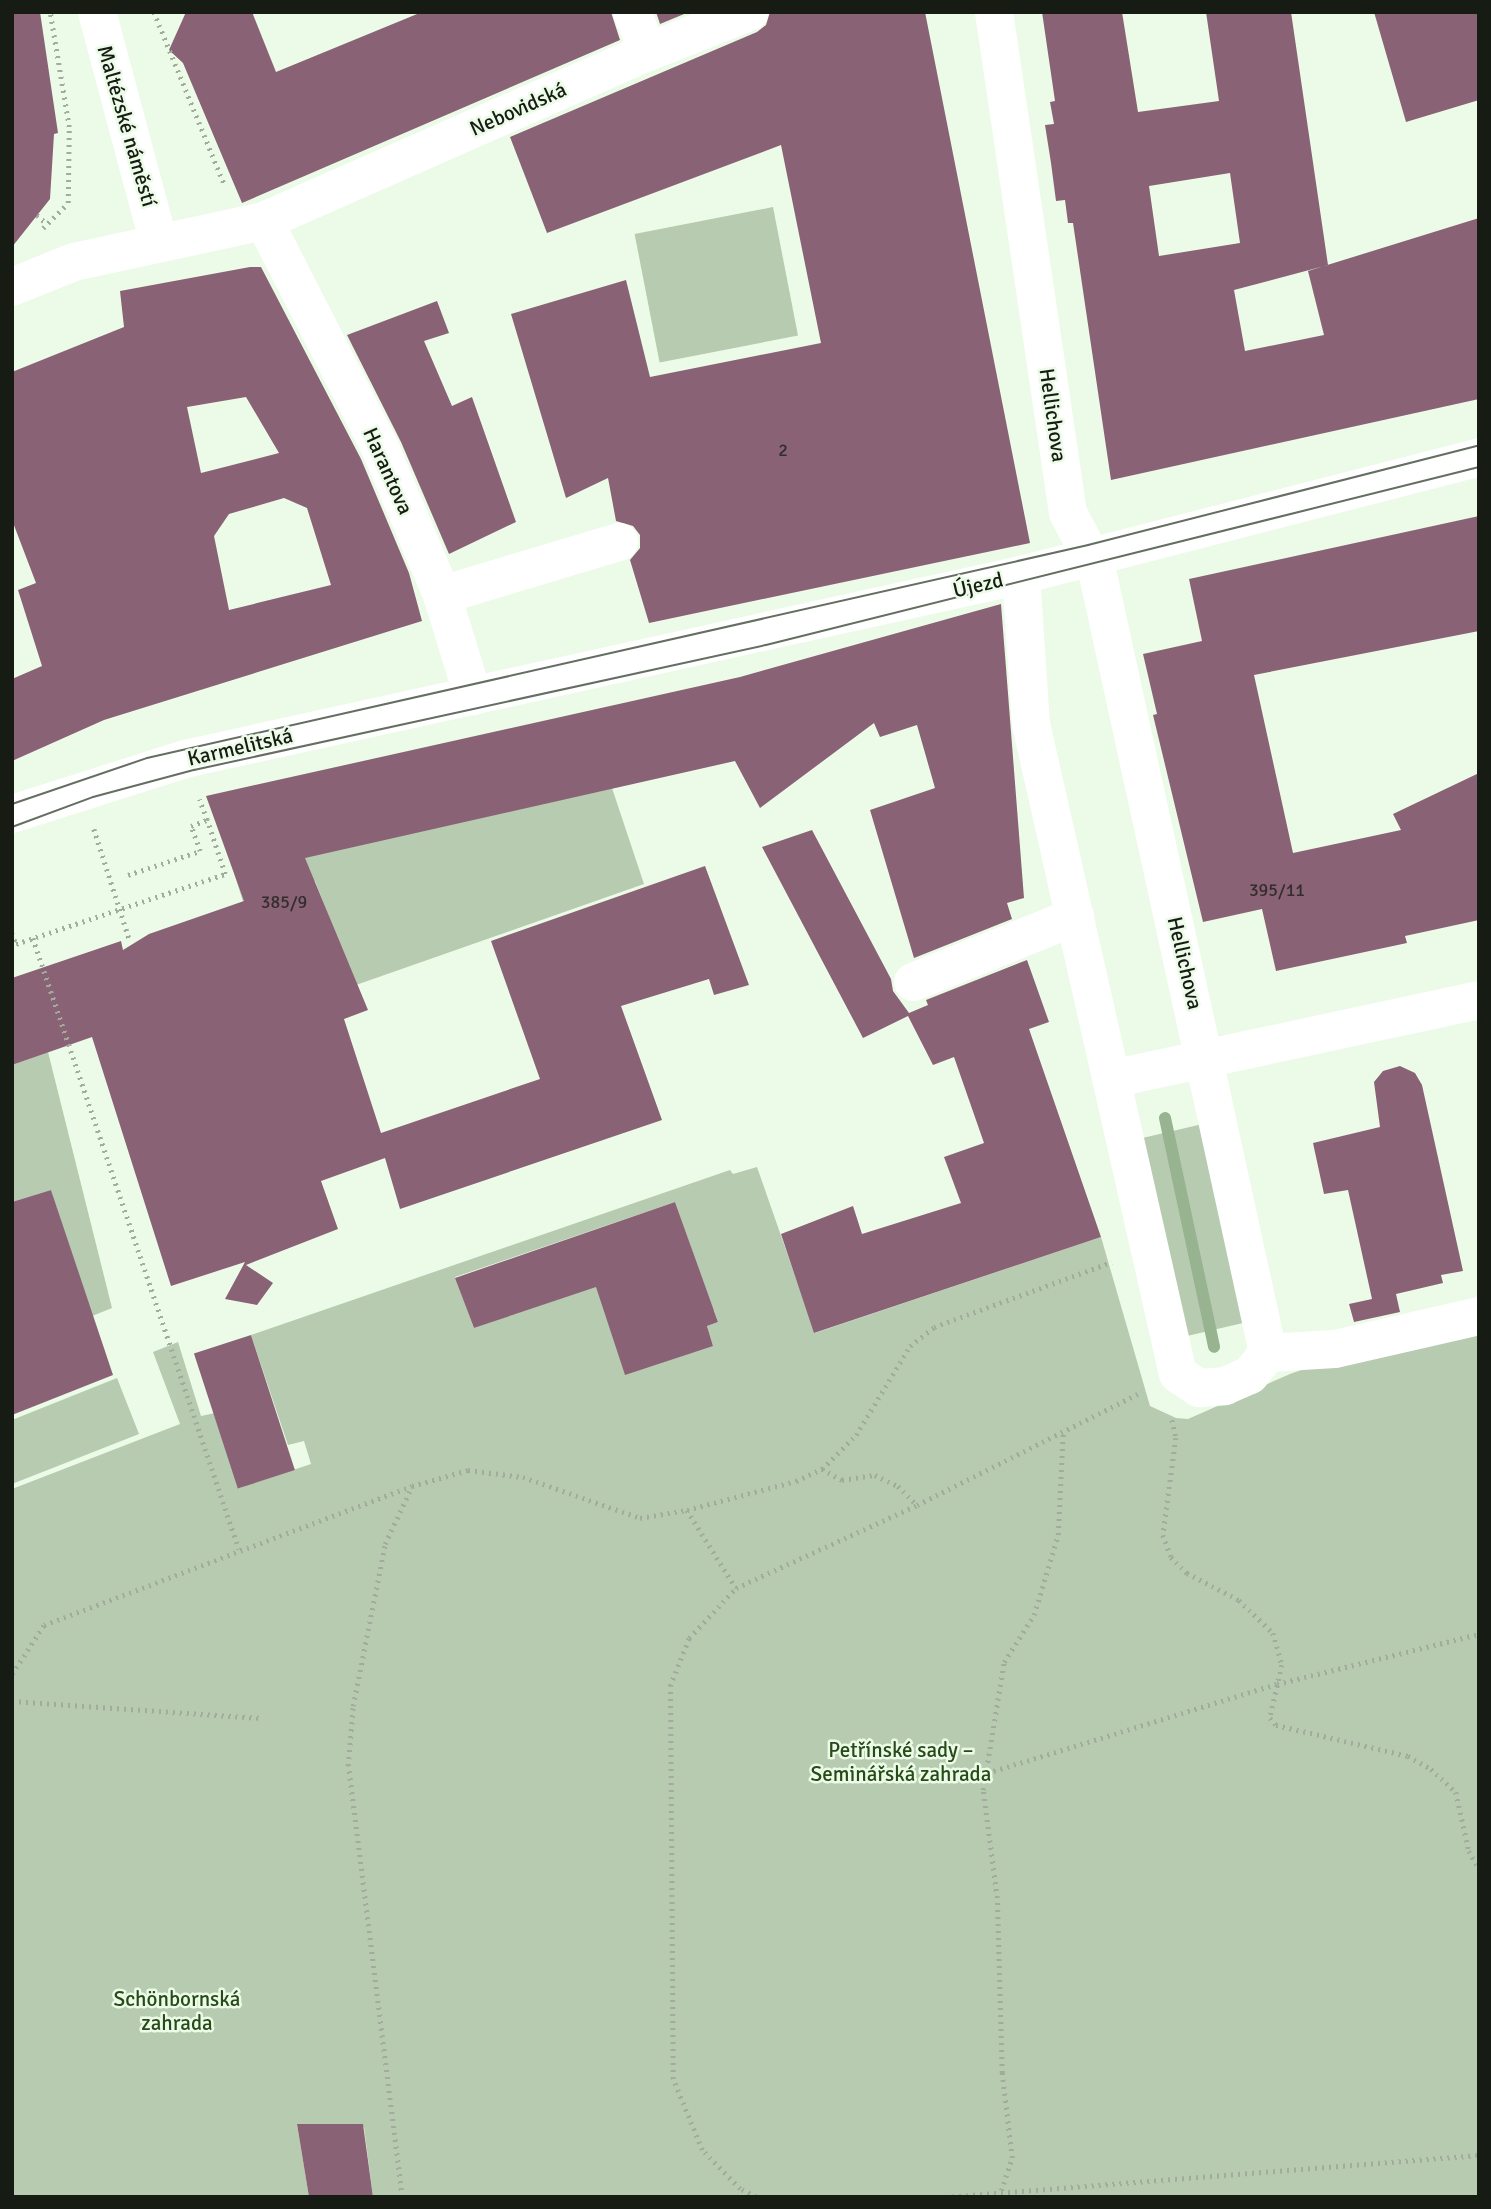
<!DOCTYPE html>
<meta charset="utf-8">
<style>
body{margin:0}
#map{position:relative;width:1491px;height:2209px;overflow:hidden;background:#ecfbe7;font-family:Signika,sans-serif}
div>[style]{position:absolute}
.green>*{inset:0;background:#b7cbb0;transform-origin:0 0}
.stream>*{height:12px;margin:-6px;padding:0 6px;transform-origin:6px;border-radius:6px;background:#98b38f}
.building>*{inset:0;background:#896276;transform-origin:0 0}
.path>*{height:4.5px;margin-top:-2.25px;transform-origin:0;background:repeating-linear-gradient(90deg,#a1ac9d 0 2px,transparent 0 7px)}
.minor>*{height:38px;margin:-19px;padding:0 19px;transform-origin:19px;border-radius:19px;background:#fff}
.tram>*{height:2px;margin:-1px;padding:0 1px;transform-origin:1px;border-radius:1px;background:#656e62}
span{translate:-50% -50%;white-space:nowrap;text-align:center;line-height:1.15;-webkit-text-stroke:5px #ecfbe7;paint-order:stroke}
.number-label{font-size:18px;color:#332d2c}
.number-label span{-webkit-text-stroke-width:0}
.street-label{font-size:21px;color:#161b14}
.park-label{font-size:21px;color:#274a18}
.frame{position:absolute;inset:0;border:14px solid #161b14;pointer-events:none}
</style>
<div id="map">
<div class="green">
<i style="left:773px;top:207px;width:131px;height:141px;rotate:79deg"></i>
<i style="clip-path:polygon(612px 788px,644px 884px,356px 985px,315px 881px,244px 905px,234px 873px)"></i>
<i style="clip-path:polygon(48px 1052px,112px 1308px,65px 1327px,77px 1270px,51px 1190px,12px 1202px,12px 1065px)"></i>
<i style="left:1207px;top:1123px;width:203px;height:74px;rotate:77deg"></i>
<i style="clip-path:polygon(evenodd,757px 1167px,815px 1333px,1101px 1237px,1150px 1406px,1176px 1418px,1188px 1419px,1290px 1374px,1479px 1306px,1479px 2197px,373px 2197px,364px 2127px,297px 2124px,309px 2197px,12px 2197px,12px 1489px,180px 1424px,153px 1352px,178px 1342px,201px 1416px,215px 1413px,239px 1488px,311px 1464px,304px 1441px,288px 1445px,251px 1335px,730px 1170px,733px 1174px,757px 1167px,675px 1202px,693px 1253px,474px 1328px,455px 1277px,675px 1202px,757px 1167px,714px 1310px,718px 1322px,707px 1326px,713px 1346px,615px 1343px,714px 1310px)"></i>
<i style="clip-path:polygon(117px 1378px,139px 1434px,12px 1484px,12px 1420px)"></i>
</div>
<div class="stream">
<i style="left:1165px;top:1118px;width:234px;rotate:77.9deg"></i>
</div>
<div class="building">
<i style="clip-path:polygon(12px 12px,40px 12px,58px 133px,54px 134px,50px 199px,12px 247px)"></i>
<i style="clip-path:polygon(186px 12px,252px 12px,276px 72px,422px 12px,611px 12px,620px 40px,242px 203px,183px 63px,169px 50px)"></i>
<i style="clip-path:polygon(656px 12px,689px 12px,660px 24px)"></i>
<i style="clip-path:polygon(770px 12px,925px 12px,1030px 543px,649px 623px,630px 560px,640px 548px,640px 535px,633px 526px,616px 521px,608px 478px,566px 498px,511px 314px,626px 280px,650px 377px,821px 343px,781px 145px,547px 233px,510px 137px,757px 32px,766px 25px)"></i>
<i style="clip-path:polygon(evenodd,1042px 12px,1122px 12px,1138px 112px,1219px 101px,1206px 12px,1291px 12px,1328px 265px,1234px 290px,1245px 351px,1324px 335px,1308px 271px,1479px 218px,1479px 399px,1111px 480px,1073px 223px,1068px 223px,1065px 200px,1056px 201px,1051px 163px,1045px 125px,1054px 124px,1050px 102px,1055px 101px,1042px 12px,1230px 173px,1240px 243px,1159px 256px,1149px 186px,1230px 173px)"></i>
<i style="clip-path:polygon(1374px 12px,1479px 12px,1479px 100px,1406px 122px)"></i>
<i style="clip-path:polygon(evenodd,250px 267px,261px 267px,361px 459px,409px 573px,422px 621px,104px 720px,12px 761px,12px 679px,42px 666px,18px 590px,36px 583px,12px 520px,12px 372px,124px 327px,120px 291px,250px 267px,246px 397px,279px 453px,201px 473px,187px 407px,246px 397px,250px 267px,284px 498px,307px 508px,331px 585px,229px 610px,214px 536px,229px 514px,284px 498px)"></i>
<i style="clip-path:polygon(437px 301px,449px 333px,424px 341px,452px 406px,472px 397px,516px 522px,449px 554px,401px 442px,347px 335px)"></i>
<i style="clip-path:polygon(1479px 516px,1479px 631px,1254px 675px,1293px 853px,1401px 830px,1393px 814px,1479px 773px,1479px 920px,1405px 936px,1407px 943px,1276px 971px,1262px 909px,1203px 922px,1153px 715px,1157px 714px,1143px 654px,1202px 641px,1189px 579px)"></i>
<i style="clip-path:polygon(1001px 604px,1024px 898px,1007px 903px,1012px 919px,914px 958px,870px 810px,935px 788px,917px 725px,880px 737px,874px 723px,760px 808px,735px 761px,305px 858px,368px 1010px,344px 1019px,381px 1133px,540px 1079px,491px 941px,705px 866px,749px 985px,714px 995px,709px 979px,621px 1006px,662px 1120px,400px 1209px,385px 1158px,321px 1181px,338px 1229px,246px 1265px,273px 1283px,257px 1305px,225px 1299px,245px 1262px,171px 1286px,92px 1037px,12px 1065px,12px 978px,121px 941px,123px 950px,149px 934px,244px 901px,206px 796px,740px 677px)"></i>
<i style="clip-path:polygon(812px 830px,891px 979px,893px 991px,909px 1013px,928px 1005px,926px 1000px,1027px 960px,1049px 1022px,1029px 1029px,1101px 1237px,814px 1333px,781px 1234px,853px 1206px,862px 1234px,961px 1203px,944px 1157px,984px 1143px,954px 1057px,933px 1065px,908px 1016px,863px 1038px,762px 847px)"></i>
<i style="clip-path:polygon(1400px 1066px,1415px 1073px,1422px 1085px,1463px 1271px,1441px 1275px,1443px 1283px,1396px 1294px,1400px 1312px,1354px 1322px,1349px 1304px,1372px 1299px,1348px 1190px,1324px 1194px,1313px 1143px,1380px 1127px,1374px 1082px,1383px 1071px)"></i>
<i style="clip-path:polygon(51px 1190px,113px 1375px,12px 1415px,12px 1202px)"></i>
<i style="clip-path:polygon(675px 1202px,718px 1322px,707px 1326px,713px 1346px,625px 1375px,596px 1287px,474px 1328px,455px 1278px)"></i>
<i style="left:251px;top:1335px;width:142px;height:60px;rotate:72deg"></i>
<i style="clip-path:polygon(297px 2124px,363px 2124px,373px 2197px,309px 2197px)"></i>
</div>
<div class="path">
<i style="left:154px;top:12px;width:188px;rotate:67.8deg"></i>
<i style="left:37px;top:215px;width:13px;rotate:42deg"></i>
<i style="left:43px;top:228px;width:35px;rotate:-45deg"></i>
<i style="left:68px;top:203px;width:76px;rotate:-89.2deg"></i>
<i style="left:69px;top:127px;width:117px;rotate:-99.4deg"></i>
<i style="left:94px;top:829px;width:118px;rotate:72.2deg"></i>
<i style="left:128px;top:875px;width:76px;rotate:-18.4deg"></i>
<i style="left:200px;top:851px;width:27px;rotate:-110deg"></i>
<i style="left:191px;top:826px;width:17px;rotate:-21deg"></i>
<i style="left:207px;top:820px;width:22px;rotate:-111deg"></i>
<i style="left:12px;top:933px;width:12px;rotate:70deg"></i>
<i style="left:16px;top:944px;width:220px;rotate:-18.5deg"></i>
<i style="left:225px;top:874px;width:57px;rotate:-108.4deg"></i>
<i style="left:33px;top:938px;width:645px;rotate:71.37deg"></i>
<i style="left:1172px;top:1420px;width:18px;rotate:77deg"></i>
<i style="left:1176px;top:1438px;width:98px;rotate:97.6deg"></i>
<i style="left:1163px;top:1535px;width:23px;rotate:70deg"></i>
<i style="left:1171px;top:1557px;width:23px;rotate:45deg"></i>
<i style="left:1187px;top:1573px;width:59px;rotate:27.4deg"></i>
<i style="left:1239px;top:1600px;width:47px;rotate:44.1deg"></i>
<i style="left:1273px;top:1633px;width:33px;rotate:74deg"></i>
<i style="left:1282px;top:1665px;width:54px;rotate:102.8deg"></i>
<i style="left:1270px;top:1718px;width:9px;rotate:49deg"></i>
<i style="left:1276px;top:1725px;width:136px;rotate:13.2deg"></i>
<i style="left:1408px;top:1756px;width:26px;rotate:29deg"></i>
<i style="left:1431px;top:1769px;width:34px;rotate:43deg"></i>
<i style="left:1456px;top:1792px;width:60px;rotate:77.6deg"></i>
<i style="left:1469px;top:1851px;width:20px;rotate:60deg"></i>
<i style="left:822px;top:1469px;width:23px;rotate:29deg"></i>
<i style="left:842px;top:1480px;width:33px;rotate:-9deg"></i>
<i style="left:875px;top:1475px;width:25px;rotate:26deg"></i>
<i style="left:898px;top:1486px;width:27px;rotate:45deg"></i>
<i style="left:687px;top:1510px;width:113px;rotate:-14.9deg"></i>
<i style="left:796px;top:1481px;width:29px;rotate:-25deg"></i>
<i style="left:822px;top:1469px;width:48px;rotate:-45deg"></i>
<i style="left:856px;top:1435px;width:104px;rotate:-58.8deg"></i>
<i style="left:910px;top:1346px;width:31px;rotate:-38deg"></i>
<i style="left:934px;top:1327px;width:189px;rotate:-20.1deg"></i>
<i style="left:12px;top:1674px;width:59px;rotate:-56.9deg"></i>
<i style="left:44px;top:1625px;width:393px;rotate:-20.7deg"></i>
<i style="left:412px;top:1486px;width:58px;rotate:-15.9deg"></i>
<i style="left:468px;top:1470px;width:55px;rotate:7.3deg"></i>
<i style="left:523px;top:1477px;width:124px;rotate:19.3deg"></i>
<i style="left:640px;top:1518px;width:48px;rotate:-9.7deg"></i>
<i style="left:687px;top:1510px;width:92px;rotate:57.9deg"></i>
<i style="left:12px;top:1701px;width:250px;rotate:3.9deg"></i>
<i style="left:987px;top:1773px;width:303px;rotate:-17.1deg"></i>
<i style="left:1277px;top:1684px;width:208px;rotate:-13.9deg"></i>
<i style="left:402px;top:2197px;width:434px;rotate:-97.1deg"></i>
<i style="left:348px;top:1766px;width:60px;rotate:-85.2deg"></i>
<i style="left:353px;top:1706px;width:165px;rotate:-78.8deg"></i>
<i style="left:385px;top:1544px;width:64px;rotate:-65deg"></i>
<i style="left:756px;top:2197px;width:18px;rotate:-153deg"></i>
<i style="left:740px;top:2189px;width:54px;rotate:-134.3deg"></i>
<i style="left:702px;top:2150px;width:77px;rotate:-112.2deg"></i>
<i style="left:673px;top:2079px;width:393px;rotate:-90.4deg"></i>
<i style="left:670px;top:1686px;width:52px;rotate:-68.4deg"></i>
<i style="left:689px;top:1638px;width:69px;rotate:-46.8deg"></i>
<i style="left:736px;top:1588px;width:199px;rotate:-24.6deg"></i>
<i style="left:917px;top:1505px;width:252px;rotate:-26.7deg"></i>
<i style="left:945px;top:2197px;width:536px;rotate:-4.5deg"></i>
<i style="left:999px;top:2197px;width:41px;rotate:-71.6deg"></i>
<i style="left:1012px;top:2158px;width:86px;rotate:-96.7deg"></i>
<i style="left:1002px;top:2073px;width:175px;rotate:-91.6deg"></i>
<i style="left:997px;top:1898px;width:109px;rotate:-97.4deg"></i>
<i style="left:983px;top:1790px;width:130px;rotate:-80.7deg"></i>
<i style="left:1004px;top:1662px;width:56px;rotate:-57.4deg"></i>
<i style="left:1034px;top:1615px;width:84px;rotate:-73.3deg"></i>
<i style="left:1058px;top:1535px;width:102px;rotate:-87.2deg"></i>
</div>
<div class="minor">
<i style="left:97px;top:12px;width:236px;rotate:75deg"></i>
<i style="left:632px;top:12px;width:43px;rotate:68.2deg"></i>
<i style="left:994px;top:12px;width:506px;rotate:81.6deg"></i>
<i style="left:1068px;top:513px;width:60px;rotate:62.2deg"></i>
<i style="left:1096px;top:566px;width:806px;rotate:77.67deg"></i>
<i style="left:264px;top:221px;width:257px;rotate:62.9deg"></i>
<i style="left:381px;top:450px;width:157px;rotate:67.2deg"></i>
<i style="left:442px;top:595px;width:106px;rotate:72.9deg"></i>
<i style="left:12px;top:287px;width:67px;rotate:-22deg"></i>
<i style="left:74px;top:262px;width:194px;rotate:-12.2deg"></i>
<i style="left:264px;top:221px;width:420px;rotate:-23.8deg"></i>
<i style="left:648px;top:52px;width:109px;rotate:-21.6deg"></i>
<i style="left:1021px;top:575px;width:149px;rotate:86.2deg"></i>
<i style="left:1031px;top:724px;width:666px;rotate:77.26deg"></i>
<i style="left:1178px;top:1374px;width:25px;rotate:34deg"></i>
<i style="left:1199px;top:1388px;width:26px;rotate:-4deg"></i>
<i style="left:1225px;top:1386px;width:27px;rotate:-24deg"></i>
<i style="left:1250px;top:1375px;width:28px;rotate:-51deg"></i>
<i style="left:442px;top:595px;width:185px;rotate:-16.7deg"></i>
<i style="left:12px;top:814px;width:182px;rotate:-17.6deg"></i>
<i style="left:185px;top:759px;width:856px;rotate:-12.41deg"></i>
<i style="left:1021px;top:575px;width:473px;rotate:-14.4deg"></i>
<i style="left:913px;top:982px;width:175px;rotate:-21.9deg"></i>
<i style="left:1111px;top:1079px;width:376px;rotate:-12.1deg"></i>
<i style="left:1268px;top:1353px;width:67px;rotate:-3.4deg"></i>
<i style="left:1335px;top:1349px;width:148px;rotate:-12.9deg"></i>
</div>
<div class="tram">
<i style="left:12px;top:804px;width:143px;rotate:-18.8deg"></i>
<i style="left:147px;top:758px;width:965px;rotate:-12.75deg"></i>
<i style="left:1088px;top:545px;width:404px;rotate:-14.3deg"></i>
<i style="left:12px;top:827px;width:86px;rotate:-20.3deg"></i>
<i style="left:93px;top:797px;width:105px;rotate:-15deg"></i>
<i style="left:194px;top:770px;width:585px;rotate:-12.33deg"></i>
<i style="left:766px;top:645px;width:735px;rotate:-14.02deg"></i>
</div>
<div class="number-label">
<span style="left:783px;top:450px">2</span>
<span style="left:1277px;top:890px">395/11</span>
<span style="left:284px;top:902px">385/9</span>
</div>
<div class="street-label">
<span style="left:518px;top:109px;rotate:-24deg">Nebovidská</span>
<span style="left:127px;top:126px;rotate:74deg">Maltézské náměstí</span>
<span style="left:1053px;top:415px;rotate:82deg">Hellichova</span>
<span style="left:388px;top:471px;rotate:66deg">Harantova</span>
<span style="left:978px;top:585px;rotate:-13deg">Újezd</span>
<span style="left:240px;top:747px;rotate:-13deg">Karmelitská</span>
<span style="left:1185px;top:963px;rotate:77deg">Hellichova</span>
</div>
<div class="park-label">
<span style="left:901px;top:1762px">Petřínské sady –<br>Seminářská zahrada</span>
<span style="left:177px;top:2011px">Schönbornská<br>zahrada</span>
</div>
<div class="frame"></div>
</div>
